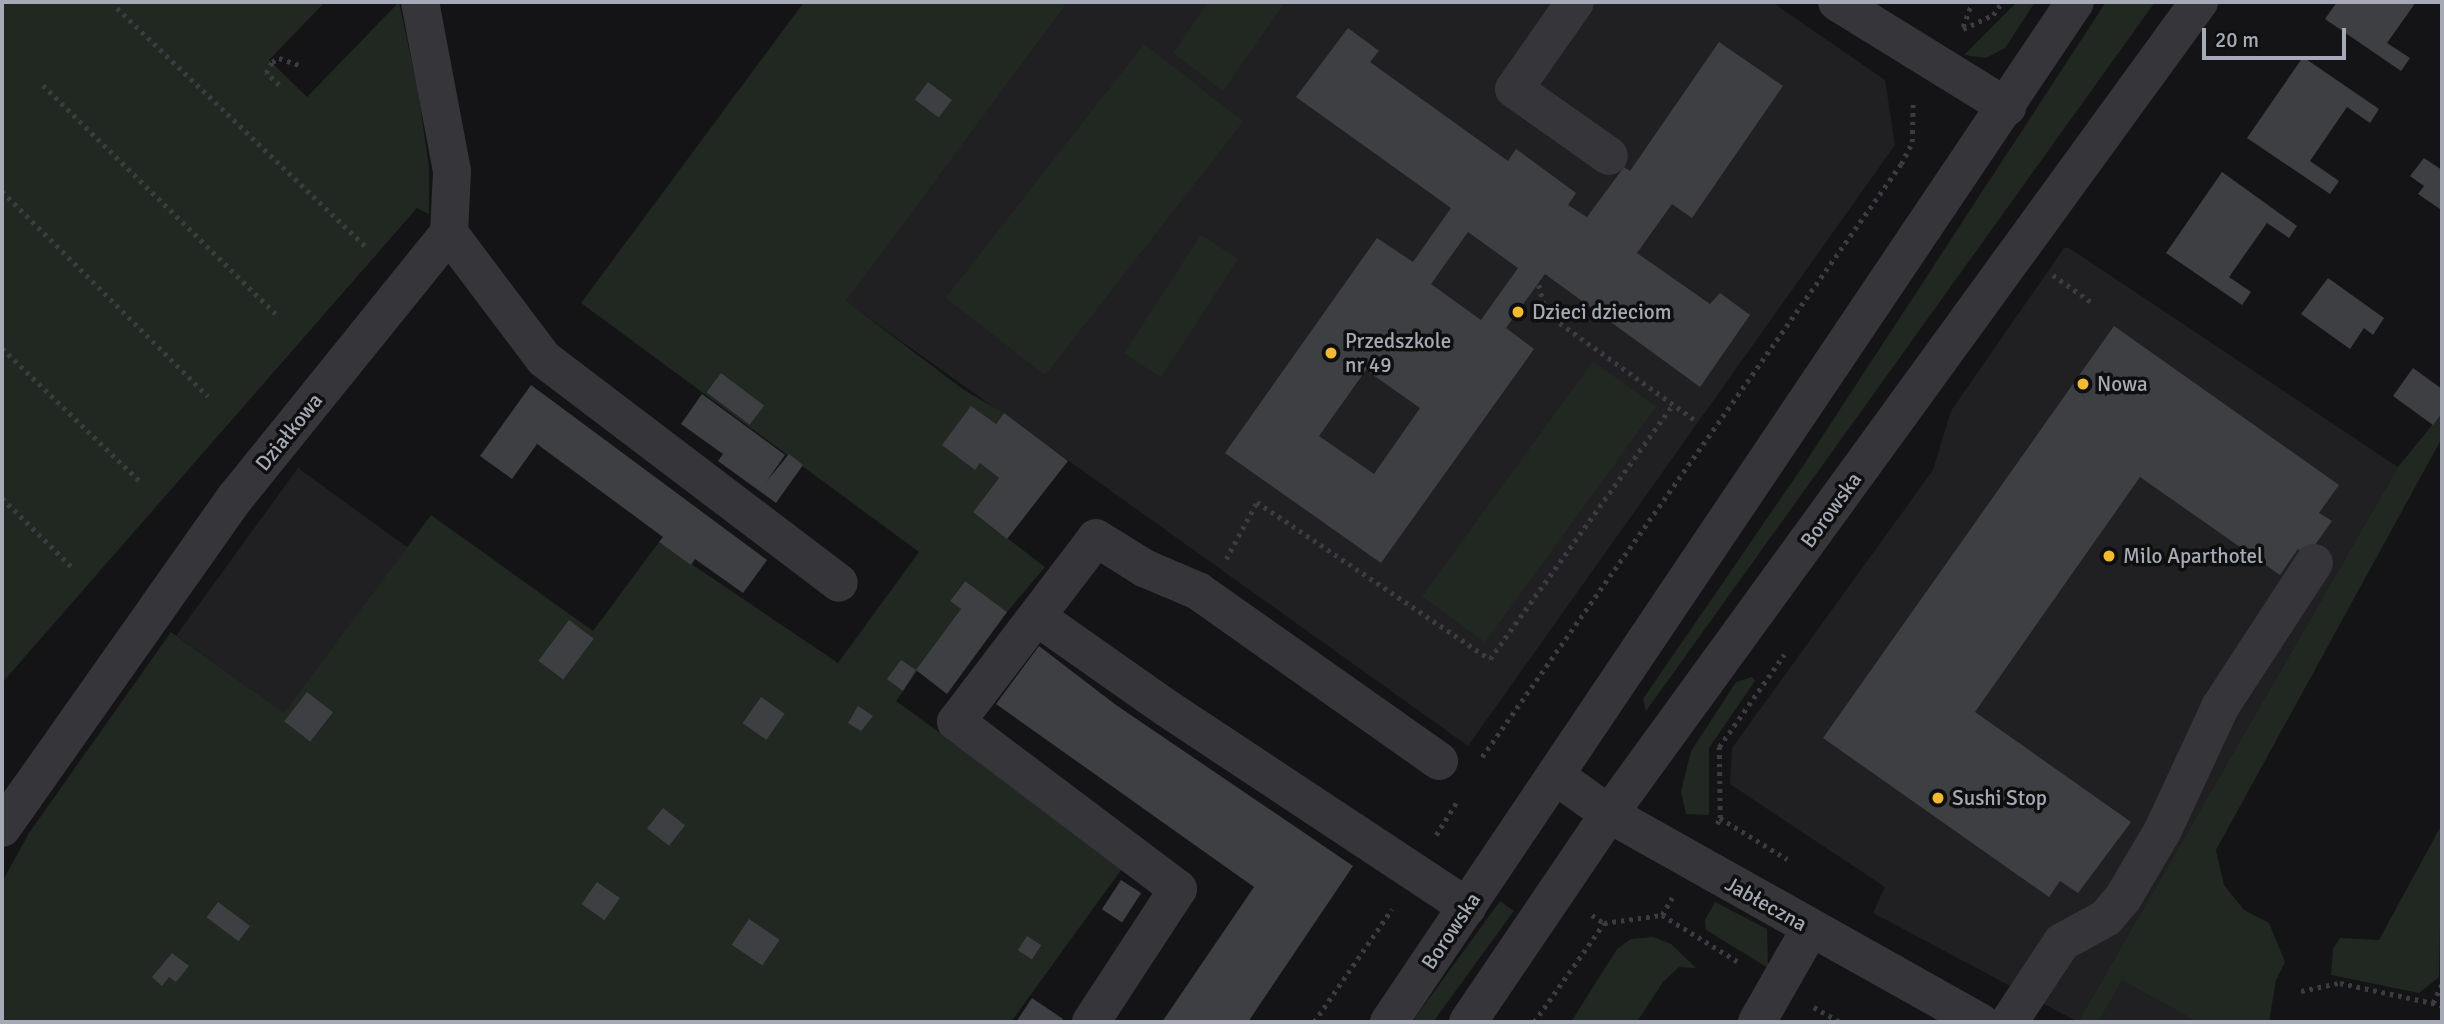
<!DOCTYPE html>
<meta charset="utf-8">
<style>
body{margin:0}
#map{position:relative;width:2444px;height:1024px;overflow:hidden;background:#141416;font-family:Signika,sans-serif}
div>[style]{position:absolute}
.built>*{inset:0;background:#202022;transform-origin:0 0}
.green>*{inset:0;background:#202821;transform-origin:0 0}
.building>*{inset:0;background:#3e3f43;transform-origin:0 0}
.path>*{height:4.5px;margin-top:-2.25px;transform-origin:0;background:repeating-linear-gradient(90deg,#3b3c41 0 3.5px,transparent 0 8.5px)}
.minor>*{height:38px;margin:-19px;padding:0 19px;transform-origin:19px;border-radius:19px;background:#35353a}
.dots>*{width:19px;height:19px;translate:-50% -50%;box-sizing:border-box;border:4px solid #0f0f10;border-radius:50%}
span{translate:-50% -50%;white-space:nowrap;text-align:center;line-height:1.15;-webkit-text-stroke:7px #0f0f10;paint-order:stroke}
.poi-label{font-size:21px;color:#a5aab6}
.left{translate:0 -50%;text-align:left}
.street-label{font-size:21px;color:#a5aab6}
.frame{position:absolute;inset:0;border:4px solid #a5aab6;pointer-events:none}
.scale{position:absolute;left:2202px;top:28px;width:144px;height:32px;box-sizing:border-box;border:4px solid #a5aab6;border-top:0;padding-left:9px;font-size:21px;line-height:24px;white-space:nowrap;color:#a5aab6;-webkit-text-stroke:5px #0f0f10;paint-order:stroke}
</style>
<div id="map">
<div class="built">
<i style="clip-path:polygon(1068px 2px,1772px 2px,1885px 80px,1895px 145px,1468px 746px,845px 301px)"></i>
<i style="clip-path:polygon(2064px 248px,2069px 248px,2398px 467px,2078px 1022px,1873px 913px,1885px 887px,1730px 784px,1732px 748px,1933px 470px,1951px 411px)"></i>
<i style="left:298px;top:468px;width:135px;height:207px;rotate:36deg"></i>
<i style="clip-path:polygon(2121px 979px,2197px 1022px,2098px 1022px)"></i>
</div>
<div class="green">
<i style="clip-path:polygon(2px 2px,325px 2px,269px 60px,307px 97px,399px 2px,418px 91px,429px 167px,429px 214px,417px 208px,2px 683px)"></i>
<i style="clip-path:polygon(804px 2px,1068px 2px,846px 301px,964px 390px,1004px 413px,972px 456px,999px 478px,973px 512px,1045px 567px,1007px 612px,964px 581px,950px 601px,961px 609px,896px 701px,1124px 866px,1011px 1022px,2px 1022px,2px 882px,29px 833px,171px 632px,284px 713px,431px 515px,593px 631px,659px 542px,838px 663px,919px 552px,581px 303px)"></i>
<i style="clip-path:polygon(1208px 2px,1285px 2px,1223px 91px,1173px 53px)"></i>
<i style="clip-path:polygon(2017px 2px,2035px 2px,2005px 48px,1986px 58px,1964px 55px)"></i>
<i style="clip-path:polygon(2106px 2px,2155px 2px,1646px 711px,1643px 699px,1803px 466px)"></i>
<i style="left:1144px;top:44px;width:126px;height:322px;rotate:38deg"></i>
<i style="left:1201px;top:235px;width:44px;height:141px;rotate:33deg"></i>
<i style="left:1593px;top:361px;width:78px;height:291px;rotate:36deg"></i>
<i style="clip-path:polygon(2442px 413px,2442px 438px,2216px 850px,2224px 885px,2244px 910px,2269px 923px,2285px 962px,2276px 980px,2269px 1022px,2197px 1022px,2122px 980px,2098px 1022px,2078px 1022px,2398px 467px)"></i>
<i style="clip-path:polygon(1752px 677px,1755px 681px,1709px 748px,1709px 815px,1686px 814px,1681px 791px,1691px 751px,1736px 682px)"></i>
<i style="clip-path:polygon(2442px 824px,2439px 977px,2419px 993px,2331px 975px,2333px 949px,2340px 938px,2379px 940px)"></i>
<i style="left:1500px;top:901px;width:17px;height:146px;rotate:36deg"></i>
<i style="clip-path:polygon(1715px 902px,1767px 929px,1768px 968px,1706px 930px,1705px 920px)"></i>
<i style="clip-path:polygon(1653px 937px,1671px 944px,1696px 968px,1679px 967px,1663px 982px,1637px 1022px,1571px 1022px,1617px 949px,1631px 939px)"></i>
</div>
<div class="building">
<i style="clip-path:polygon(2337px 2px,2416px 2px,2387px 43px,2410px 58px,2401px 71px,2325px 19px)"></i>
<i style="clip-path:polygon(evenodd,1348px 28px,1379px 51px,1370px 62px,1508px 161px,1516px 149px,1576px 193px,1568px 205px,1587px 217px,1624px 167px,1630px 171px,1719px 42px,1783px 86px,1692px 218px,1672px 204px,1637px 253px,1710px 304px,1720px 293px,1750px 315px,1700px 387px,1545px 274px,1506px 328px,1534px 349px,1381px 563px,1225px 453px,1377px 238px,1413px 262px,1451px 208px,1296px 97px,1348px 28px,1468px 232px,1518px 268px,1481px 320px,1431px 284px,1468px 232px,1348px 28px,1366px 370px,1420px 408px,1374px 474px,1319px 436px,1366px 370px)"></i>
<i style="clip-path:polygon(2303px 57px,2379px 109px,2370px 123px,2347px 107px,2310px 161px,2339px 181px,2330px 194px,2247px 138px)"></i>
<i style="left:928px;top:82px;width:30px;height:22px;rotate:37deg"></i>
<i style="clip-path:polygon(2424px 158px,2442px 170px,2440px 209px,2418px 194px,2424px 186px,2410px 176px)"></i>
<i style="clip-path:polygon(2222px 172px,2297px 226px,2289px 238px,2267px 223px,2229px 277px,2251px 292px,2242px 305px,2166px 253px)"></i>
<i style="clip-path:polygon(2328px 278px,2384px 318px,2373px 335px,2364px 328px,2350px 349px,2301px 314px)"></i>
<i style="clip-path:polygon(2114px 326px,2339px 485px,2319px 513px,2332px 521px,2307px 556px,2298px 549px,2280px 575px,2140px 477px,1975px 712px,2131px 822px,2078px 893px,2060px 881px,2049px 897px,1823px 738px)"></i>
<i style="clip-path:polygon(2413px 368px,2442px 389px,2442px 413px,2433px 425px,2393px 396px)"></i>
<i style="left:721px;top:373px;width:54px;height:24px;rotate:37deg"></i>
<i style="clip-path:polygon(531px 385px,767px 560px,743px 593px,695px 559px,691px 565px,659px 542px,663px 537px,537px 444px,512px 479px,480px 456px)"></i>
<i style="clip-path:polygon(702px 394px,785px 455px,766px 482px,789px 454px,803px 465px,776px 503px,718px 461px,723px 454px,681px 424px)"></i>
<i style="clip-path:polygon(971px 406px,996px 424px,1004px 413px,1068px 461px,1007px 539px,973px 512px,999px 478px,980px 463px,975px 470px,942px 445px)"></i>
<i style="clip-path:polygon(965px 581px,1007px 612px,947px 694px,916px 670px,903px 691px,887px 679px,901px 660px,916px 670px,961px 609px,950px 601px)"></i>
<i style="left:569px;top:620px;width:31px;height:51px;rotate:37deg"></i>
<i style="clip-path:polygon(1039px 646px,1116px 705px,1353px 866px,1248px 1022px,1162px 1022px,1254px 887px,996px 704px)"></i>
<i style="left:307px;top:692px;width:33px;height:37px;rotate:38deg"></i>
<i style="left:761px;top:697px;width:29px;height:32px;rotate:35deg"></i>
<i style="clip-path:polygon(858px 706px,873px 716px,861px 731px,848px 723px)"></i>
<i style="left:663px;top:808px;width:28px;height:26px;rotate:38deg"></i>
<i style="left:1121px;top:880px;width:24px;height:35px;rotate:33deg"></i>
<i style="left:597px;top:882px;width:28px;height:27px;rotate:35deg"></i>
<i style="left:218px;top:902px;width:40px;height:19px;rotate:37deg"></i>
<i style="left:749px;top:919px;width:37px;height:31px;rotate:34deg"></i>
<i style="left:1027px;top:936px;width:17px;height:17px;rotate:33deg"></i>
<i style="clip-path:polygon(172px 953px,189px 966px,176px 982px,169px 977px,162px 986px,152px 977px)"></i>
<i style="clip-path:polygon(1032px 998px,1063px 1019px,1061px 1022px,1016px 1022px)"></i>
</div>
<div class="path">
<i style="left:117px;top:8px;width:347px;rotate:43.8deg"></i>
<i style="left:1963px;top:27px;width:27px;rotate:-70deg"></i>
<i style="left:1963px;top:29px;width:33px;rotate:-25deg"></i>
<i style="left:1993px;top:15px;width:16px;rotate:-55deg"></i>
<i style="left:43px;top:85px;width:330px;rotate:44.5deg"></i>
<i style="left:279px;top:85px;width:18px;rotate:-137deg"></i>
<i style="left:266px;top:73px;width:13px;rotate:-61deg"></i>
<i style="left:272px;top:62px;width:8px;rotate:-30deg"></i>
<i style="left:279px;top:58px;width:21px;rotate:19deg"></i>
<i style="left:2px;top:191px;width:291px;rotate:44.9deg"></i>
<i style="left:2053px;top:275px;width:50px;rotate:35.3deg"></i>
<i style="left:1539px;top:285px;width:29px;rotate:76deg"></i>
<i style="left:1546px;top:313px;width:183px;rotate:35.7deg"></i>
<i style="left:2px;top:348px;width:194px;rotate:44deg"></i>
<i style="left:2px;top:498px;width:101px;rotate:44.6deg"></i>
<i style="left:1226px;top:559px;width:65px;rotate:-61.5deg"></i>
<i style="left:1257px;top:502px;width:281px;rotate:34deg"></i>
<i style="left:1490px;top:659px;width:314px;rotate:-54.3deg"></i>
<i style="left:1482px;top:757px;width:726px;rotate:-54.76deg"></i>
<i style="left:1901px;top:164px;width:25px;rotate:-63deg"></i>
<i style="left:1912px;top:142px;width:42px;rotate:-88.6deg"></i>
<i style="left:1720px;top:818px;width:79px;rotate:31.5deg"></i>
<i style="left:1717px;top:824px;width:7px;rotate:-63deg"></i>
<i style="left:1720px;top:818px;width:71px;rotate:-90.8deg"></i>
<i style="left:1719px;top:747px;width:113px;rotate:-54.8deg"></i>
<i style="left:1436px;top:835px;width:40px;rotate:-58deg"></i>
<i style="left:1592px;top:915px;width:14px;rotate:34deg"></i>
<i style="left:1604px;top:923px;width:59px;rotate:-7.9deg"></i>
<i style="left:1662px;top:915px;width:20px;rotate:-60deg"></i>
<i style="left:1662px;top:915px;width:92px;rotate:31.6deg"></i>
<i style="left:2301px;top:991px;width:40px;rotate:-12deg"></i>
<i style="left:2340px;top:983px;width:104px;rotate:12.2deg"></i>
<i style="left:2433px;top:1003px;width:21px;rotate:-65deg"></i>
<i style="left:1814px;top:1007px;width:30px;rotate:30deg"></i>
<i style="left:1314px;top:1022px;width:137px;rotate:-55.4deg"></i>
<i style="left:1534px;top:1022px;width:121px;rotate:-54.7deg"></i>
</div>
<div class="minor">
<i style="left:1575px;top:2px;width:106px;rotate:125deg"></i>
<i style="left:1514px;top:89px;width:116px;rotate:35.2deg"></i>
<i style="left:1837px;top:2px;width:200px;rotate:31.7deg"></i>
<i style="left:449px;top:233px;width:158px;rotate:53deg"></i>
<i style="left:544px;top:359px;width:370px;rotate:37.2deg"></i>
<i style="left:1037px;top:617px;width:160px;rotate:35.1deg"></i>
<i style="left:1168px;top:709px;width:359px;rotate:33.5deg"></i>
<i style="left:1556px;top:776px;width:65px;rotate:35.6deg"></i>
<i style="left:1609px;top:814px;width:425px;rotate:29.3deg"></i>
<i style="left:2px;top:828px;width:404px;rotate:-54.8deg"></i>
<i style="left:235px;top:498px;width:341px;rotate:-51.1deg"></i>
<i style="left:449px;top:233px;width:62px;rotate:-87.2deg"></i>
<i style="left:452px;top:171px;width:172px;rotate:-100.7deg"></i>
<i style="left:1091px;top:1022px;width:159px;rotate:-56.8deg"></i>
<i style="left:1178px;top:889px;width:278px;rotate:-143deg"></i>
<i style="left:956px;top:722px;width:231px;rotate:-52.7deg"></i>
<i style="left:1096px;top:538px;width:57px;rotate:32deg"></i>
<i style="left:1144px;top:568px;width:59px;rotate:23.1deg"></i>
<i style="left:1198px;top:591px;width:295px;rotate:35.2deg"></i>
<i style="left:1389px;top:1022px;width:1229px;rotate:-56.08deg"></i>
<i style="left:1468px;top:1022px;width:251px;rotate:-55.9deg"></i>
<i style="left:1609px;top:814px;width:1004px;rotate:-54deg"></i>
<i style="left:1757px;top:1022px;width:107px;rotate:-60.3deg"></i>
<i style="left:2009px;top:1022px;width:96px;rotate:-56.5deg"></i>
<i style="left:2062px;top:942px;width:50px;rotate:-28.6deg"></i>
<i style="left:2106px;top:918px;width:26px;rotate:-50deg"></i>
<i style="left:2123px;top:898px;width:79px;rotate:-59.5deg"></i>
<i style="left:2163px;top:830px;width:136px;rotate:-65.1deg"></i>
<i style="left:2220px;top:707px;width:172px;rotate:-56.9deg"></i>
</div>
<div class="dots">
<i style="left:1518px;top:312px;background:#f2ba30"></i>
<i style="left:1331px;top:353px;background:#f2ba30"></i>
<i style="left:2083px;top:384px;background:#f2ba30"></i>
<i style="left:2109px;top:556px;background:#f2ba30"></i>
<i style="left:1938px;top:798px;background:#f2ba30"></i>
</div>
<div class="poi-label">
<span class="left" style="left:1532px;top:312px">Dzieci dzieciom</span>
<span class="left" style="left:1345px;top:353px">Przedszkole<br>nr 49</span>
<span class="left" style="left:2097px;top:384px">Nowa</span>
<span class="left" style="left:2123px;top:556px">Milo Aparthotel</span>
<span class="left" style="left:1952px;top:798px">Sushi Stop</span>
</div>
<div class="street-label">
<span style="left:289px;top:432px;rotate:-51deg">Działkowa</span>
<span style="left:1831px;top:510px;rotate:-54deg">Borowska</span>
<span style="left:1766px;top:904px;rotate:29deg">Jabłeczna</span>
<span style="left:1451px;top:931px;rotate:-56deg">Borowska</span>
</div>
<div class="frame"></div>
<div class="scale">20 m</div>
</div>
